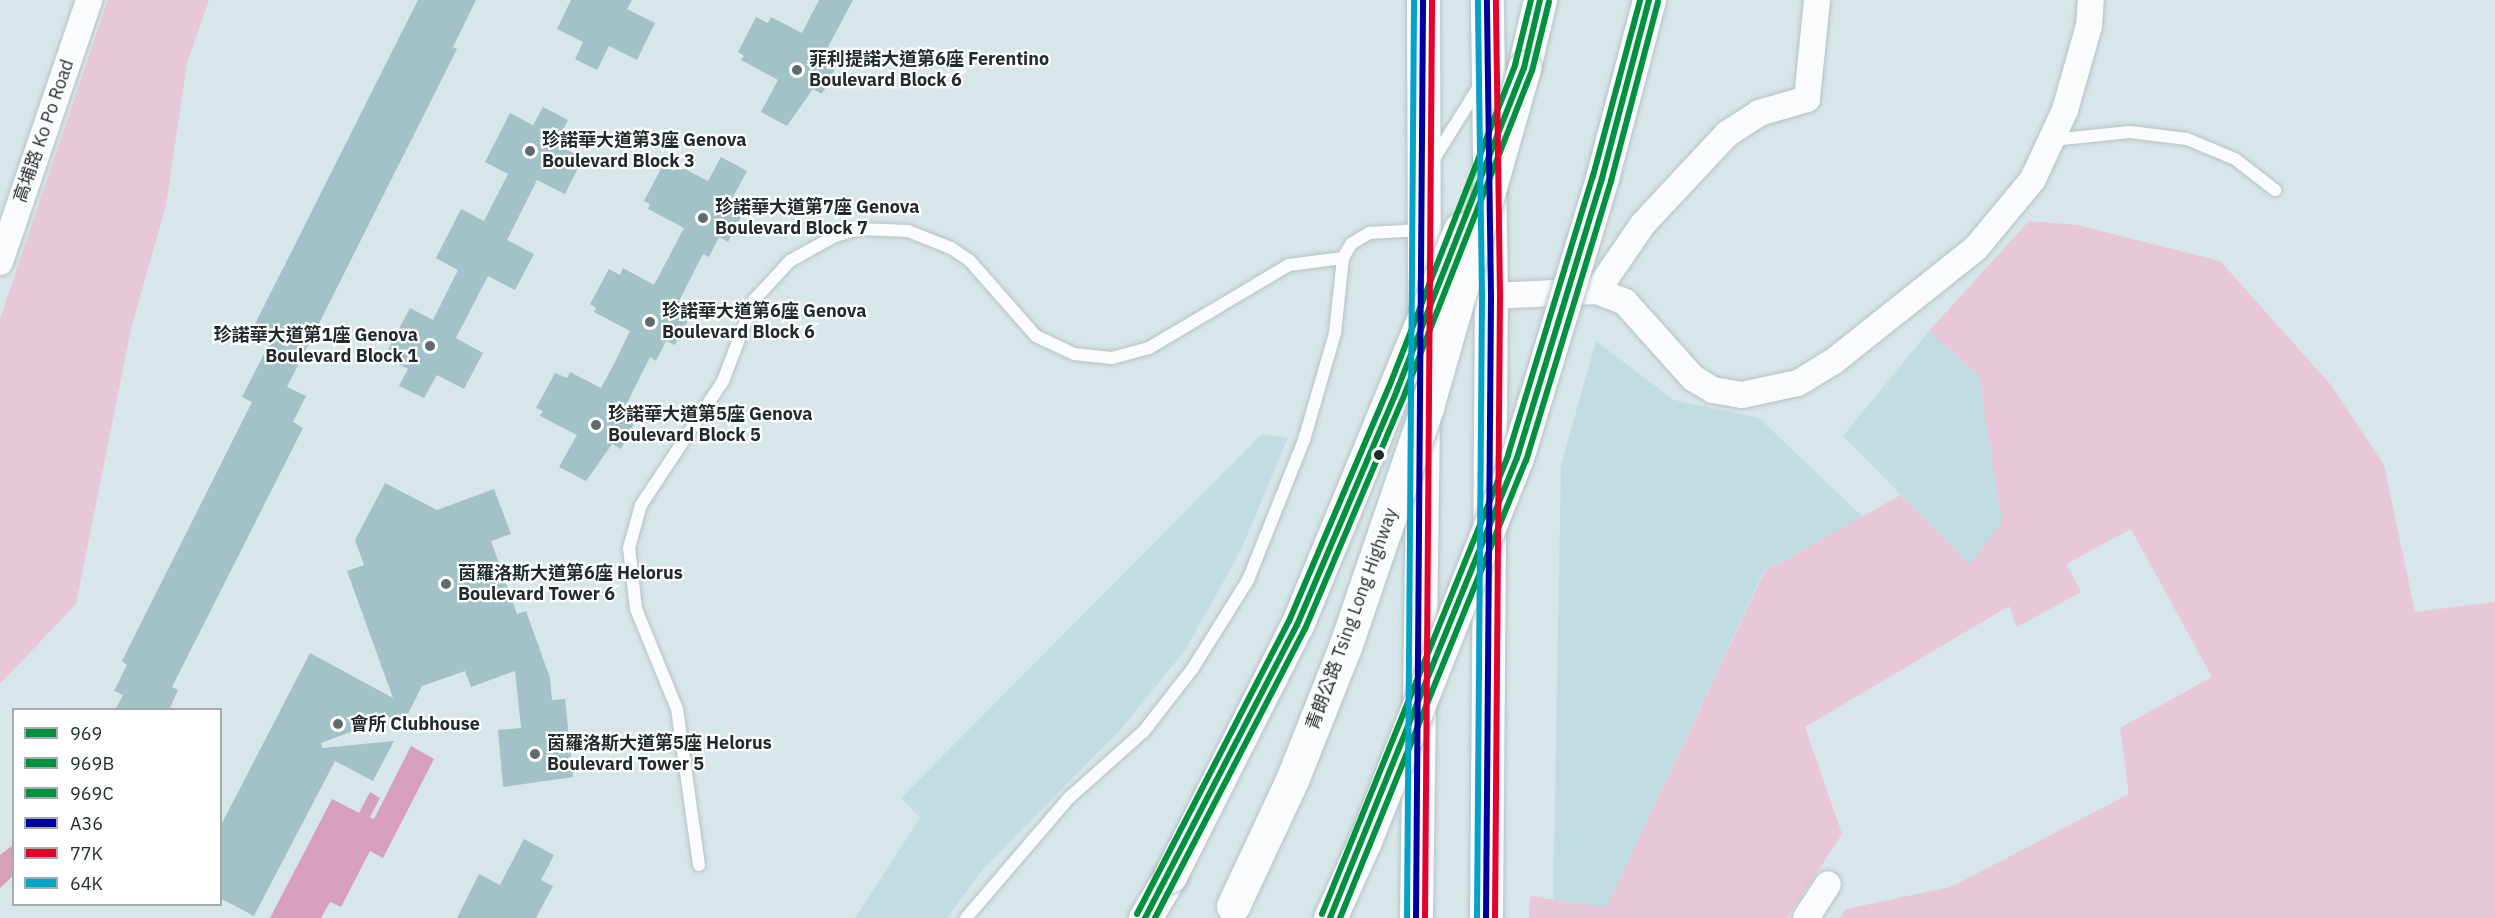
<!DOCTYPE html>
<meta charset="utf-8">
<style>
body{margin:0}
#map{position:relative;width:2495px;height:918px;overflow:hidden;background:#d7e6e9;font-family:"IBM Plex Sans","Noto Sans TC",sans-serif}
div>[style]{position:absolute}
.built>*{inset:0;background:#c2dde1}
.green>*{inset:0;background:#e7c7d8}
.water>*{inset:0;background:#d6a0ba}
.building>*{inset:0;background:#a3c2c7}
.roads{filter:drop-shadow(0 0 2px #b6c2c4) drop-shadow(0 0 2px #b6c2c4)}
.lane>*{height:12px;margin:-6px;padding:0 6px;transform-origin:6px;border-radius:6px;background:#f9fbfc}
.street>*{height:26px;margin:-13px;padding:0 13px;transform-origin:13px;border-radius:13px;background:#f9fbfc}
.primary>*{height:33px;margin:-16.5px;padding:0 16.5px;transform-origin:16.5px;border-radius:16.5px;background:#f9fbfc}
.highway>*{height:33px;margin:-16.5px;padding:0 16.5px;transform-origin:16.5px;border-radius:16.5px;background:#f9fbfc}
.bridges{filter:drop-shadow(0 0 2px #b6c2c4) drop-shadow(0 0 2px #b6c2c4)}
.highway-bridge>*{height:33px;margin:-16.5px;padding:0 16.5px;transform-origin:16.5px;border-radius:16.5px;background:#f9fbfc}
.bus-1>*{height:6px;margin:-3px;padding:0 3px;transform-origin:3px;border-radius:3px;background:#009140}
.bus-2>*{height:6px;margin:-3px;padding:0 3px;transform-origin:3px;border-radius:3px;background:#009140}
.bus-3>*{height:6px;margin:-3px;padding:0 3px;transform-origin:3px;border-radius:3px;background:#009140}
.bus-4>*{height:6px;margin:-3px;padding:0 3px;transform-origin:3px;border-radius:3px;background:#0000a0}
.bus-5>*{height:6px;margin:-3px;padding:0 3px;transform-origin:3px;border-radius:3px;background:#e4002b}
.bus-6>*{height:6px;margin:-3px;padding:0 3px;transform-origin:3px;border-radius:3px;background:#02a3c6}
.dots>*{width:16px;height:16px;translate:-50% -50%;box-sizing:border-box;border:3px solid #fff;border-radius:50%}
span{translate:-50% -50%;white-space:nowrap;text-align:center;line-height:1.15;-webkit-text-stroke:4.5px #fff;paint-order:stroke}
.poi-label{font-size:18px;color:#1f2a2b;font-weight:700}
.left{translate:0 -50%;text-align:left}
.right{translate:-100% -50%;text-align:right}
.street-label{font-size:18px;color:#1f2a2b}
.legend{position:absolute;left:12px;top:708px;width:210px;height:198px;box-sizing:border-box;background:#fff;border:2px solid #a5aaaa;margin:0;padding:8px 10px;list-style:none;font-size:18px;color:#1f2a2b}
.legend li{display:flex;align-items:center;gap:12px;height:30px}
.legend b{width:30px;border:2px solid #a5aaaa}
</style>
<div id="map">
<div class="built">
<i style="clip-path:polygon(1929px 331px,1979px 376px,2003px 522px,1970px 565px,1843px 436px)"></i>
<i style="clip-path:polygon(1596px 341px,1674px 400px,1759px 418px,1863px 517px,1764px 571px,1606px 909px,1553px 902px,1561px 465px)"></i>
<i style="clip-path:polygon(1262px 434px,1288px 438px,1241px 550px,1186px 649px,1121px 729px,983px 869px,947px 918px,855px 918px,920px 818px,901px 798px)"></i>
</div>
<div class="green">
<i style="clip-path:polygon(108px 0,209px 0,187px 63px,166px 205px,131px 329px,76px 604px,0 684px,0 319px)"></i>
<i style="clip-path:polygon(2029px 221px,2077px 225px,2220px 261px,2330px 384px,2384px 465px,2415px 612px,2495px 602px,2495px 918px,1839px 918px,1846px 909px,1951px 887px,2129px 794px,2120px 728px,2212px 677px,2131px 529px,2066px 564px,2081px 592px,2017px 627px,2009px 606px,1805px 727px,1842px 834px,1787px 918px,1529px 918px,1530px 896px,1606px 908px,1765px 571px,1901px 495px,1970px 565px,2002px 522px,1979px 376px,1929px 331px)"></i>
</div>
<div class="water">
<i style="clip-path:polygon(411px 746px,434px 759px,383px 858px,370px 851px,341px 907px,330px 902px,321px 918px,270px 918px,332px 799px,359px 813px,370px 792px,380px 798px,370px 817px,374px 819px)"></i>
<i style="clip-path:polygon(13px 845px,13px 876px,0 888px,0 855px)"></i>
</div>
<div class="building">
<i style="clip-path:polygon(418px 0,476px 0,453px 47px,457px 49px,287px 387px,306px 396px,293px 422px,303px 428px,172px 687px,178px 690px,169px 710px,115px 710px,123px 695px,114px 691px,127px 665px,122px 661px,252px 402px,242px 397px,269px 344px,250px 334px)"></i>
<i style="clip-path:polygon(571px 0,632px 0,627px 9px,655px 23px,637px 60px,609px 46px,597px 70px,575px 59px,583px 42px,557px 29px)"></i>
<i style="clip-path:polygon(819px 0,853px 0,827px 49px,841px 57px,822px 94px,813px 89px,787px 126px,761px 112px,778px 80px,741px 60px,744px 56px,738px 52px,756px 17px,768px 23px,771px 17px,802px 33px)"></i>
<i style="clip-path:polygon(543px 107px,568px 120px,556px 144px,583px 158px,565px 194px,537px 180px,507px 240px,534px 254px,515px 290px,488px 276px,456px 338px,483px 353px,464px 389px,437px 375px,424px 398px,399px 386px,408px 369px,384px 357px,410px 308px,433px 320px,458px 270px,436px 258px,461px 209px,484px 221px,508px 174px,485px 162px,510px 113px,533px 125px)"></i>
<i style="clip-path:polygon(721px 157px,747px 171px,733px 197px,747px 205px,728px 242px,719px 237px,709px 257px,703px 254px,679px 301px,694px 309px,675px 345px,666px 341px,656px 361px,650px 357px,626px 405px,640px 412px,621px 449px,612px 444px,586px 481px,559px 467px,577px 435px,540px 416px,543px 411px,536px 408px,555px 373px,567px 378px,570px 372px,601px 388px,614px 364px,630px 331px,594px 312px,596px 308px,590px 304px,609px 269px,620px 275px,623px 268px,654px 285px,684px 228px,648px 209px,650px 204px,644px 201px,663px 165px,674px 171px,677px 165px,708px 181px)"></i>
<i style="clip-path:polygon(385px 483px,437px 510px,494px 489px,511px 534px,491px 541px,517px 614px,526px 611px,550px 678px,552px 700px,565px 699px,573px 777px,503px 787px,498px 730px,521px 728px,515px 671px,471px 687px,465px 671px,422px 686px,403px 724px,399px 714px,321px 743px,322px 748px,394px 741px,373px 781px,335px 761px,254px 916px,220px 898px,220px 827px,310px 653px,393px 698px,347px 571px,364px 565px,355px 540px)"></i>
<i style="clip-path:polygon(524px 839px,554px 855px,541px 880px,553px 886px,536px 918px,457px 918px,479px 874px,500px 885px)"></i>
</div>
<div class="roads">
<div class="lane">
<i style="left:2052px;top:140px;width:78px;rotate:-5.9deg"></i>
<i style="left:2130px;top:132px;width:57px;rotate:7deg"></i>
<i style="left:2187px;top:139px;width:52px;rotate:22.6deg"></i>
<i style="left:2235px;top:159px;width:51px;rotate:37.8deg"></i>
<i style="left:1432px;top:162px;width:91px;rotate:-58.1deg"></i>
<i style="left:699px;top:865px;width:158px;rotate:-98deg"></i>
<i style="left:677px;top:709px;width:108px;rotate:-112.3deg"></i>
<i style="left:636px;top:609px;width:61px;rotate:-96.5deg"></i>
<i style="left:629px;top:548px;width:45px;rotate:-74.4deg"></i>
<i style="left:641px;top:505px;width:149px;rotate:-56.5deg"></i>
<i style="left:723px;top:381px;width:87px;rotate:-69.1deg"></i>
<i style="left:754px;top:300px;width:53px;rotate:-47.3deg"></i>
<i style="left:790px;top:261px;width:51px;rotate:-29.1deg"></i>
<i style="left:835px;top:236px;width:26px;rotate:-16deg"></i>
<i style="left:860px;top:229px;width:48px;rotate:2.4deg"></i>
<i style="left:908px;top:231px;width:46px;rotate:21.6deg"></i>
<i style="left:951px;top:248px;width:23px;rotate:34deg"></i>
<i style="left:970px;top:261px;width:100px;rotate:48.7deg"></i>
<i style="left:1036px;top:336px;width:42px;rotate:25.3deg"></i>
<i style="left:1074px;top:354px;width:38px;rotate:6deg"></i>
<i style="left:1112px;top:358px;width:38px;rotate:-15deg"></i>
<i style="left:1149px;top:348px;width:163px;rotate:-30.7deg"></i>
<i style="left:1289px;top:265px;width:54px;rotate:-7.4deg"></i>
<i style="left:966px;top:918px;width:158px;rotate:-49.4deg"></i>
<i style="left:1069px;top:798px;width:101px;rotate:-41.8deg"></i>
<i style="left:1144px;top:731px;width:80px;rotate:-52.1deg"></i>
<i style="left:1193px;top:668px;width:104px;rotate:-58deg"></i>
<i style="left:1248px;top:580px;width:151px;rotate:-68.2deg"></i>
<i style="left:1304px;top:440px;width:111px;rotate:-73.8deg"></i>
<i style="left:1335px;top:333px;width:75px;rotate:-83.9deg"></i>
<i style="left:1343px;top:258px;width:16px;rotate:-60deg"></i>
<i style="left:1351px;top:244px;width:21px;rotate:-31deg"></i>
<i style="left:1369px;top:233px;width:52px;rotate:-3.3deg"></i>
</div>
<div class="street">
<i style="left:0;top:262px;width:277px;rotate:-71.2deg"></i>
<i style="left:1597px;top:291px;width:81px;rotate:-55.5deg"></i>
<i style="left:1643px;top:224px;width:123px;rotate:-47deg"></i>
<i style="left:1727px;top:134px;width:38px;rotate:-33deg"></i>
<i style="left:1759px;top:113px;width:50px;rotate:-16.3deg"></i>
<i style="left:1807px;top:99px;width:100px;rotate:-84.2deg"></i>
<i style="left:1491px;top:296px;width:106px;rotate:-2.7deg"></i>
<i style="left:1597px;top:291px;width:30px;rotate:21deg"></i>
<i style="left:1625px;top:302px;width:102px;rotate:48.2deg"></i>
<i style="left:1693px;top:378px;width:23px;rotate:31deg"></i>
<i style="left:1713px;top:390px;width:29px;rotate:10deg"></i>
<i style="left:1742px;top:395px;width:57px;rotate:-12.1deg"></i>
<i style="left:1798px;top:383px;width:42px;rotate:-31.4deg"></i>
<i style="left:1834px;top:361px;width:181px;rotate:-38.5deg"></i>
<i style="left:1976px;top:248px;width:89px;rotate:-50.4deg"></i>
<i style="left:2033px;top:179px;width:76px;rotate:-65.1deg"></i>
<i style="left:2065px;top:110px;width:87px;rotate:-74.1deg"></i>
<i style="left:2089px;top:26px;width:26px;rotate:-86deg"></i>
<i style="left:1806px;top:918px;width:40px;rotate:-57.1deg"></i>
</div>
<div class="primary">
<i style="left:1423px;top:0;width:319px;rotate:89.8deg"></i>
<i style="left:1416px;top:918px;width:493px;rotate:-89.2deg"></i>
<i style="left:1486px;top:918px;width:622px;rotate:-89.54deg"></i>
<i style="left:1491px;top:296px;width:296px;rotate:-90.8deg"></i>
</div>
<div class="highway">
<i style="left:1524px;top:68px;width:70px;rotate:-76.8deg"></i>
<i style="left:1145px;top:918px;width:49px;rotate:-59.2deg"></i>
</div>
</div>
<div class="bridges">
<div class="highway-bridge">
<i style="left:1170px;top:876px;width:281px;rotate:-63.2deg"></i>
<i style="left:1297px;top:625px;width:428px;rotate:-67.6deg"></i>
<i style="left:1233px;top:906px;width:139px;rotate:-64.9deg"></i>
<i style="left:1292px;top:780px;width:143px;rotate:-68.3deg"></i>
<i style="left:1345px;top:647px;width:254px;rotate:-71.1deg"></i>
<i style="left:1427px;top:407px;width:353px;rotate:-74deg"></i>
<i style="left:1330px;top:918px;width:85px;rotate:-65.6deg"></i>
<i style="left:1365px;top:841px;width:412px;rotate:-68.4deg"></i>
<i style="left:1517px;top:458px;width:293px;rotate:-73.1deg"></i>
<i style="left:1602px;top:178px;width:184px;rotate:-75.2deg"></i>
</div>
</div>
<div class="bus-1">
<i style="left:1145px;top:918px;width:330px;rotate:-62.6deg"></i>
<i style="left:1297px;top:625px;width:255px;rotate:-66.9deg"></i>
<i style="left:1397px;top:390px;width:346px;rotate:-68.5deg"></i>
<i style="left:1524px;top:68px;width:70px;rotate:-76.8deg"></i>
<i style="left:1330px;top:918px;width:497px;rotate:-67.9deg"></i>
<i style="left:1517px;top:458px;width:293px;rotate:-73.1deg"></i>
<i style="left:1602px;top:178px;width:184px;rotate:-75.2deg"></i>
</div>
<div class="bus-2">
<i style="left:1155px;top:918px;width:326px;rotate:-62.6deg"></i>
<i style="left:1305px;top:629px;width:256px;rotate:-67deg"></i>
<i style="left:1405px;top:393px;width:346px;rotate:-68.5deg"></i>
<i style="left:1532px;top:71px;width:71px;rotate:-76.2deg"></i>
<i style="left:1340px;top:918px;width:493px;rotate:-67.9deg"></i>
<i style="left:1526px;top:461px;width:293px;rotate:-73.1deg"></i>
<i style="left:1611px;top:181px;width:185px;rotate:-75.3deg"></i>
</div>
<div class="bus-3">
<i style="left:1137px;top:914px;width:330px;rotate:-62.6deg"></i>
<i style="left:1289px;top:621px;width:254px;rotate:-66.9deg"></i>
<i style="left:1389px;top:387px;width:346px;rotate:-68.6deg"></i>
<i style="left:1515px;top:65px;width:67px;rotate:-76.2deg"></i>
<i style="left:1322px;top:914px;width:495px;rotate:-67.9deg"></i>
<i style="left:1508px;top:455px;width:292px;rotate:-73.1deg"></i>
<i style="left:1593px;top:176px;width:182px;rotate:-75deg"></i>
</div>
<div class="bus-4">
<i style="left:1416px;top:918px;width:918px;rotate:-89.56deg"></i>
<i style="left:1486px;top:918px;width:622px;rotate:-89.54deg"></i>
<i style="left:1491px;top:296px;width:296px;rotate:-90.8deg"></i>
</div>
<div class="bus-5">
<i style="left:1425px;top:918px;width:918px;rotate:-89.56deg"></i>
<i style="left:1495px;top:918px;width:622px;rotate:-89.54deg"></i>
<i style="left:1500px;top:296px;width:296px;rotate:-90.8deg"></i>
</div>
<div class="bus-6">
<i style="left:1407px;top:918px;width:918px;rotate:-89.56deg"></i>
<i style="left:1477px;top:918px;width:622px;rotate:-89.54deg"></i>
<i style="left:1482px;top:296px;width:296px;rotate:-90.8deg"></i>
</div>
<div class="dots">
<i style="left:797px;top:70px;background:#5f6c6e"></i>
<i style="left:530px;top:151px;background:#5f6c6e"></i>
<i style="left:703px;top:218px;background:#5f6c6e"></i>
<i style="left:650px;top:322px;background:#5f6c6e"></i>
<i style="left:430px;top:346px;background:#5f6c6e"></i>
<i style="left:596px;top:425px;background:#5f6c6e"></i>
<i style="left:1379px;top:455px;background:#1f2a2b"></i>
<i style="left:446px;top:584px;background:#5f6c6e"></i>
<i style="left:338px;top:724px;background:#5f6c6e"></i>
<i style="left:535px;top:754px;background:#5f6c6e"></i>
</div>
<div class="poi-label">
<span class="left" style="left:809px;top:70px">菲利提諾大道第6座 Ferentino<br>Boulevard Block 6</span>
<span class="left" style="left:542px;top:151px">珍諾華大道第3座 Genova<br>Boulevard Block 3</span>
<span class="left" style="left:715px;top:218px">珍諾華大道第7座 Genova<br>Boulevard Block 7</span>
<span class="left" style="left:662px;top:322px">珍諾華大道第6座 Genova<br>Boulevard Block 6</span>
<span class="right" style="left:418px;top:346px">珍諾華大道第1座 Genova<br>Boulevard Block 1</span>
<span class="left" style="left:608px;top:425px">珍諾華大道第5座 Genova<br>Boulevard Block 5</span>
<span class="left" style="left:458px;top:584px">茵羅洛斯大道第6座 Helorus<br>Boulevard Tower 6</span>
<span class="left" style="left:350px;top:724px">會所 Clubhouse</span>
<span class="left" style="left:547px;top:754px">茵羅洛斯大道第5座 Helorus<br>Boulevard Tower 5</span>
</div>
<div class="street-label">
<span style="left:44px;top:131px;rotate:-71deg">高埔路 Ko Po Road</span>
<span style="left:1352px;top:619px;rotate:-70deg">青朗公路 Tsing Long Highway</span>
</div>
<ul class="legend">
<li><b style="height:8px;background:#009140"></b>969</li>
<li><b style="height:8px;background:#009140"></b>969B</li>
<li><b style="height:8px;background:#009140"></b>969C</li>
<li><b style="height:8px;background:#0000a0"></b>A36</li>
<li><b style="height:8px;background:#e4002b"></b>77K</li>
<li><b style="height:8px;background:#02a3c6"></b>64K</li>
</ul>
</div>
